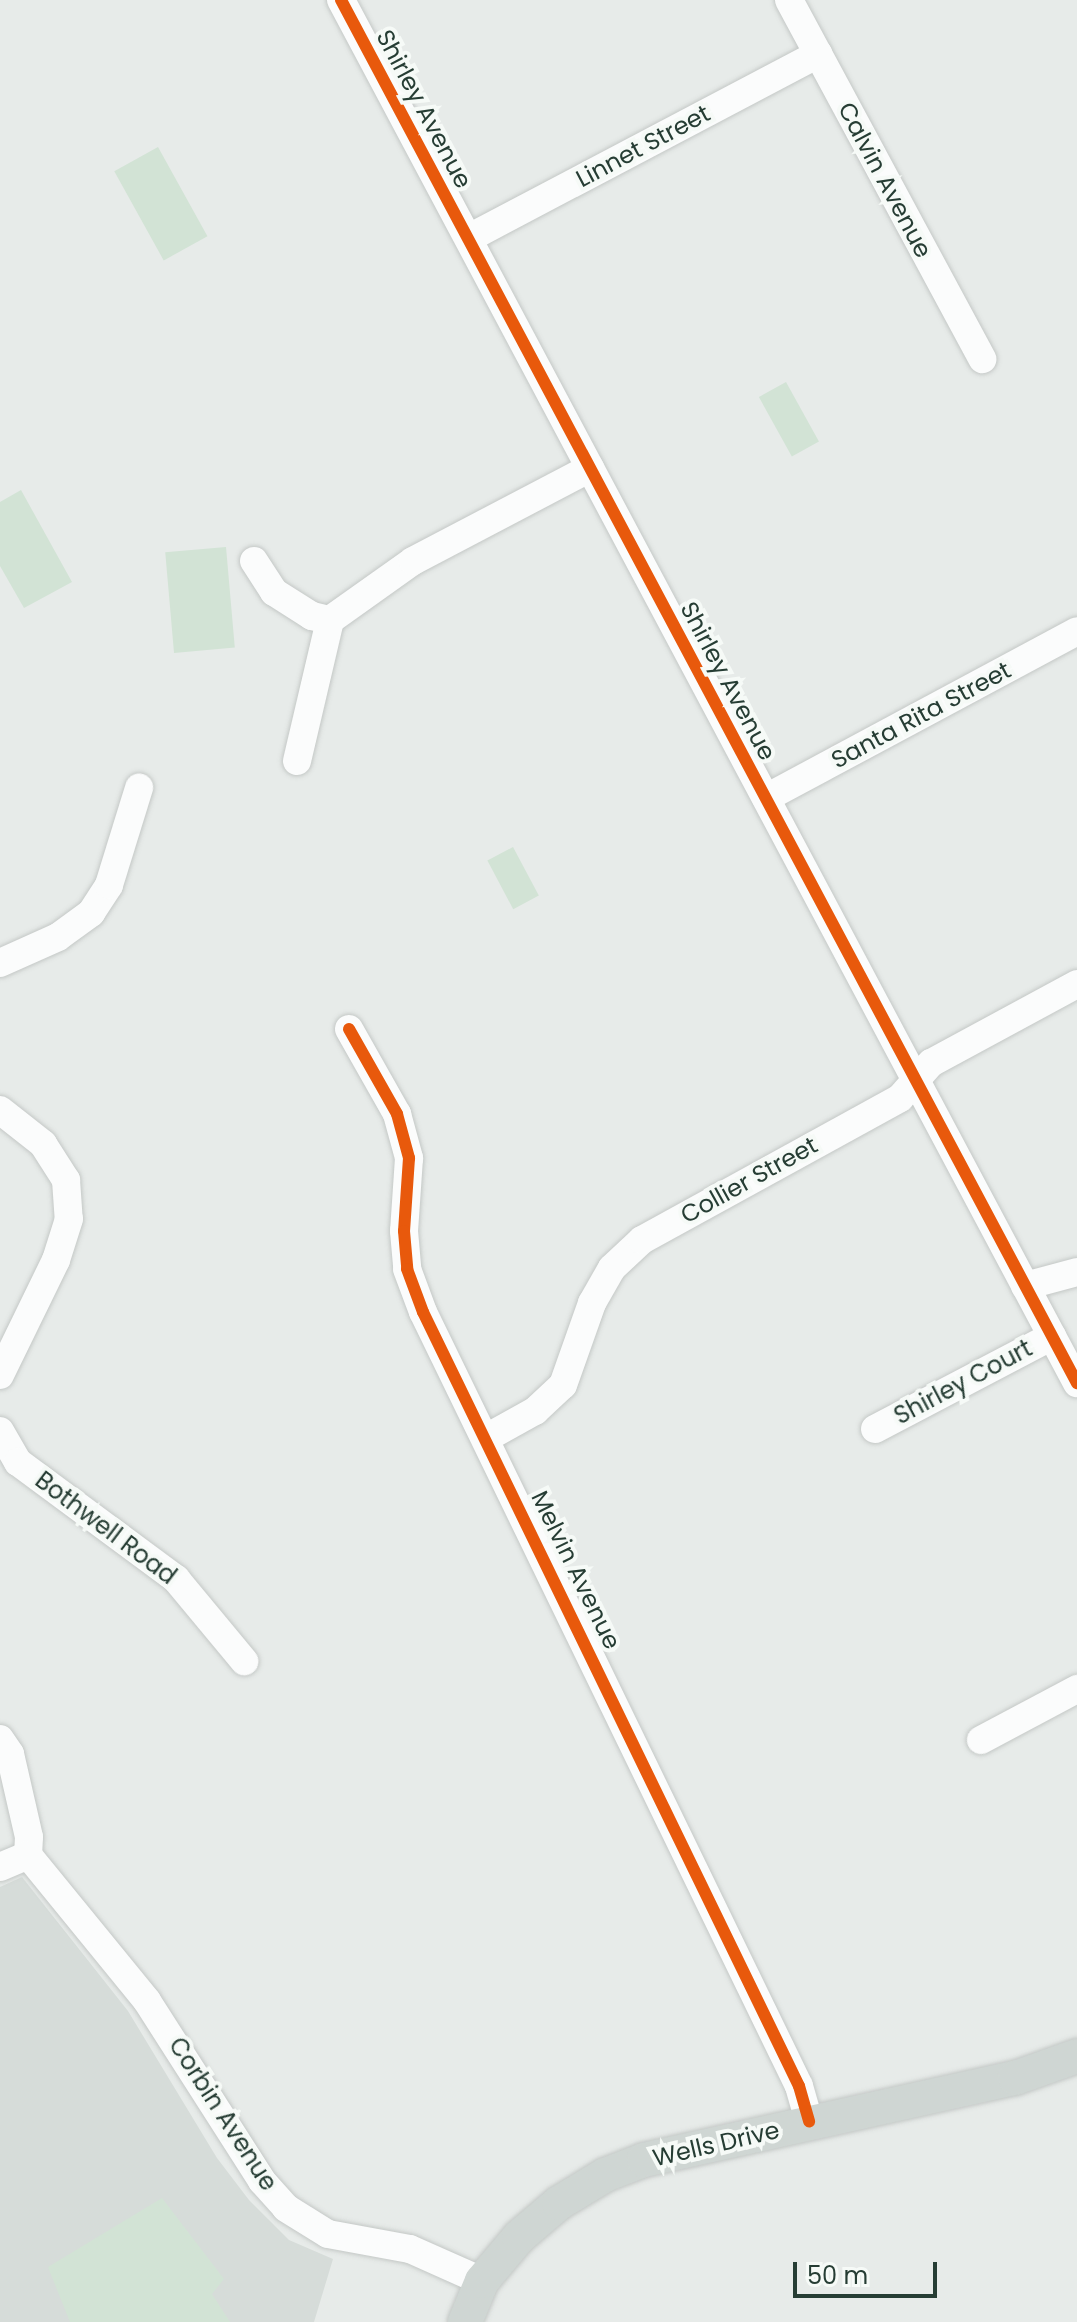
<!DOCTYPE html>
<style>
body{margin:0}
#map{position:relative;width:1077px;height:2322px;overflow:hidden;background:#e7ebe9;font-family:Poppins,sans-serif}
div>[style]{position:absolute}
.built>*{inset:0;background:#d6dcd9}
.green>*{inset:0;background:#d2e3d5;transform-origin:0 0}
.roads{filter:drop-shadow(0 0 2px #c4c8c6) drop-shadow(0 0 2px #c4c8c6)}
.minor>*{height:28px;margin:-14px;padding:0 14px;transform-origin:14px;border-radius:14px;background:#fbfcfc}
.major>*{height:34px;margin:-17px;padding:0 17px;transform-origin:17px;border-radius:17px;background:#cfd6d3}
.cycleway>*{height:12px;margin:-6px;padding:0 6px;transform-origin:6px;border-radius:6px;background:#e8590c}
span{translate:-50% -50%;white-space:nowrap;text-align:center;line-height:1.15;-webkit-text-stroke:8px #f6faf7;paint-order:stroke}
.street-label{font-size:24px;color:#263d34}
.scale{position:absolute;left:793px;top:2262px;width:144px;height:36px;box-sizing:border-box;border:4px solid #263d34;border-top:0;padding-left:10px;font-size:24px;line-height:28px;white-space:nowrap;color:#263d34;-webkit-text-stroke:6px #f6faf7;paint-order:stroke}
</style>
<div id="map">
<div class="built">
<i style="clip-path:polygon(22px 1877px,128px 2011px,217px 2158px,249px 2200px,289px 2240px,333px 2259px,314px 2322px,0 2322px,0 1887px)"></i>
</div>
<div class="green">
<i style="left:158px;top:147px;width:102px;height:50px;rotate:61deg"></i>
<i style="left:786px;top:382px;width:68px;height:31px;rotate:61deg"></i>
<i style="clip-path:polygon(21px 490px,72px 582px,24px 608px,0 566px,0 502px)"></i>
<i style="left:226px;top:547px;width:101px;height:61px;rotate:85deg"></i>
<i style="left:513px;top:847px;width:55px;height:29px;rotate:62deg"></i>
<i style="clip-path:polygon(162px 2198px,224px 2279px,212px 2294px,230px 2322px,70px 2322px,48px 2267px)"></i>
</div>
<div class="roads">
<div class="minor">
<i style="left:341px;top:0;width:1567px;rotate:61.98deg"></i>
<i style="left:789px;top:0;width:408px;rotate:61.7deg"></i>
<i style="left:469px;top:238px;width:395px;rotate:-27.8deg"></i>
<i style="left:254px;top:561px;width:37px;rotate:57deg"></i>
<i style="left:274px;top:592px;width:45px;rotate:32.3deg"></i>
<i style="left:312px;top:616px;width:18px;rotate:13deg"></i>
<i style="left:297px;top:761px;width:145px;rotate:-76.8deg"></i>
<i style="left:330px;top:620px;width:102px;rotate:-35.4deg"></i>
<i style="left:413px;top:561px;width:200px;rotate:-27.7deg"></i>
<i style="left:766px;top:798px;width:353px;rotate:-28.2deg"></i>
<i style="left:0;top:963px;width:64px;rotate:-24.1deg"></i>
<i style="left:58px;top:937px;width:41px;rotate:-36deg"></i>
<i style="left:91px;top:913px;width:33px;rotate:-57deg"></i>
<i style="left:109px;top:885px;width:102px;rotate:-72.8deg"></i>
<i style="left:349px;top:1029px;width:98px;rotate:60.5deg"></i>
<i style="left:397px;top:1114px;width:46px;rotate:74.7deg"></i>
<i style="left:409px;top:1158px;width:73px;rotate:93.9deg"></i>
<i style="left:404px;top:1231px;width:38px;rotate:85deg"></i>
<i style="left:407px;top:1269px;width:46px;rotate:69.6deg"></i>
<i style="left:423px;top:1312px;width:860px;rotate:64.09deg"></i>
<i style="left:799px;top:2086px;width:37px;rotate:74deg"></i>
<i style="left:0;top:1110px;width:55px;rotate:38.3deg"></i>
<i style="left:43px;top:1144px;width:43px;rotate:57.4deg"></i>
<i style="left:66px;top:1180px;width:39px;rotate:86deg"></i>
<i style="left:69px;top:1219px;width:43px;rotate:107.6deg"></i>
<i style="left:56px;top:1260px;width:128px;rotate:116deg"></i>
<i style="left:1025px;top:1286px;width:54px;rotate:-15.1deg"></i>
<i style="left:875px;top:1429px;width:200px;rotate:-27.7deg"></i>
<i style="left:0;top:1431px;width:36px;rotate:60deg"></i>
<i style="left:18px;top:1462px;width:197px;rotate:36.5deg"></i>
<i style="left:176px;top:1579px;width:107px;rotate:50.3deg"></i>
<i style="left:488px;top:1437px;width:54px;rotate:-29deg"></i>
<i style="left:535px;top:1411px;width:38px;rotate:-43deg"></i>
<i style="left:563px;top:1385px;width:87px;rotate:-70.5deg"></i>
<i style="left:592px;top:1303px;width:40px;rotate:-60.3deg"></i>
<i style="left:612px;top:1268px;width:41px;rotate:-43deg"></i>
<i style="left:642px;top:1240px;width:294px;rotate:-28.8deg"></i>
<i style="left:900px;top:1098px;width:47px;rotate:-48.5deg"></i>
<i style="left:931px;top:1063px;width:166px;rotate:-28.4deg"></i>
<i style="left:0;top:1739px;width:18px;rotate:56deg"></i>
<i style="left:10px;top:1754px;width:85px;rotate:77.1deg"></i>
<i style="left:29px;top:1837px;width:18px;rotate:93deg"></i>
<i style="left:981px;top:1740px;width:109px;rotate:-28deg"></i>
<i style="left:28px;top:1855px;width:188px;rotate:50.8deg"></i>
<i style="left:147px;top:2001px;width:214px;rotate:57.4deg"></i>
<i style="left:262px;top:2181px;width:36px;rotate:48deg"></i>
<i style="left:286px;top:2208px;width:49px;rotate:31.8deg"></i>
<i style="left:328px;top:2234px;width:83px;rotate:10.4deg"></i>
<i style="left:410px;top:2249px;width:79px;rotate:24deg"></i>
<i style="left:0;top:1867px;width:30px;rotate:-23deg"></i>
</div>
<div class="major">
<i style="left:465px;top:2322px;width:44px;rotate:-67.5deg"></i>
<i style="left:482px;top:2281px;width:57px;rotate:-49.9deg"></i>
<i style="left:519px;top:2237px;width:52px;rotate:-40.4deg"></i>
<i style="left:559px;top:2203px;width:54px;rotate:-31.3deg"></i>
<i style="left:605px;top:2175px;width:42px;rotate:-21deg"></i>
<i style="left:644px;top:2160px;width:380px;rotate:-12.5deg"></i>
<i style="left:1015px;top:2078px;width:66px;rotate:-19.5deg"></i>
</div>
</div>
<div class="cycleway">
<i style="left:341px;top:0;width:1567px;rotate:61.98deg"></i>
<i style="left:349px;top:1029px;width:98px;rotate:60.5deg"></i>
<i style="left:397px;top:1114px;width:46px;rotate:74.7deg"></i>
<i style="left:409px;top:1158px;width:73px;rotate:93.9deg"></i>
<i style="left:404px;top:1231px;width:38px;rotate:85deg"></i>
<i style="left:407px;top:1269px;width:46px;rotate:69.6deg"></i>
<i style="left:423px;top:1312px;width:860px;rotate:64.09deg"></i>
<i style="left:799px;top:2086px;width:37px;rotate:74deg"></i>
</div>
<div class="street-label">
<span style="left:424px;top:109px;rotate:62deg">Shirley Avenue</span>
<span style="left:643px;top:146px;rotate:-28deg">Linnet Street</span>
<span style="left:885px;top:180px;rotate:62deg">Calvin Avenue</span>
<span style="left:728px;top:681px;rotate:62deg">Shirley Avenue</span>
<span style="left:921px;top:715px;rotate:-28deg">Santa Rita Street</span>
<span style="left:749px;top:1180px;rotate:-29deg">Collier Street</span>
<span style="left:963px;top:1382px;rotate:-28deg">Shirley Court</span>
<span style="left:106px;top:1528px;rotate:37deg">Bothwell Road</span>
<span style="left:576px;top:1570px;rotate:64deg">Melvin Avenue</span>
<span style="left:223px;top:2114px;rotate:57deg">Corbin Avenue</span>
<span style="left:716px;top:2144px;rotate:-13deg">Wells Drive</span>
</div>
<div class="scale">50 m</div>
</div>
